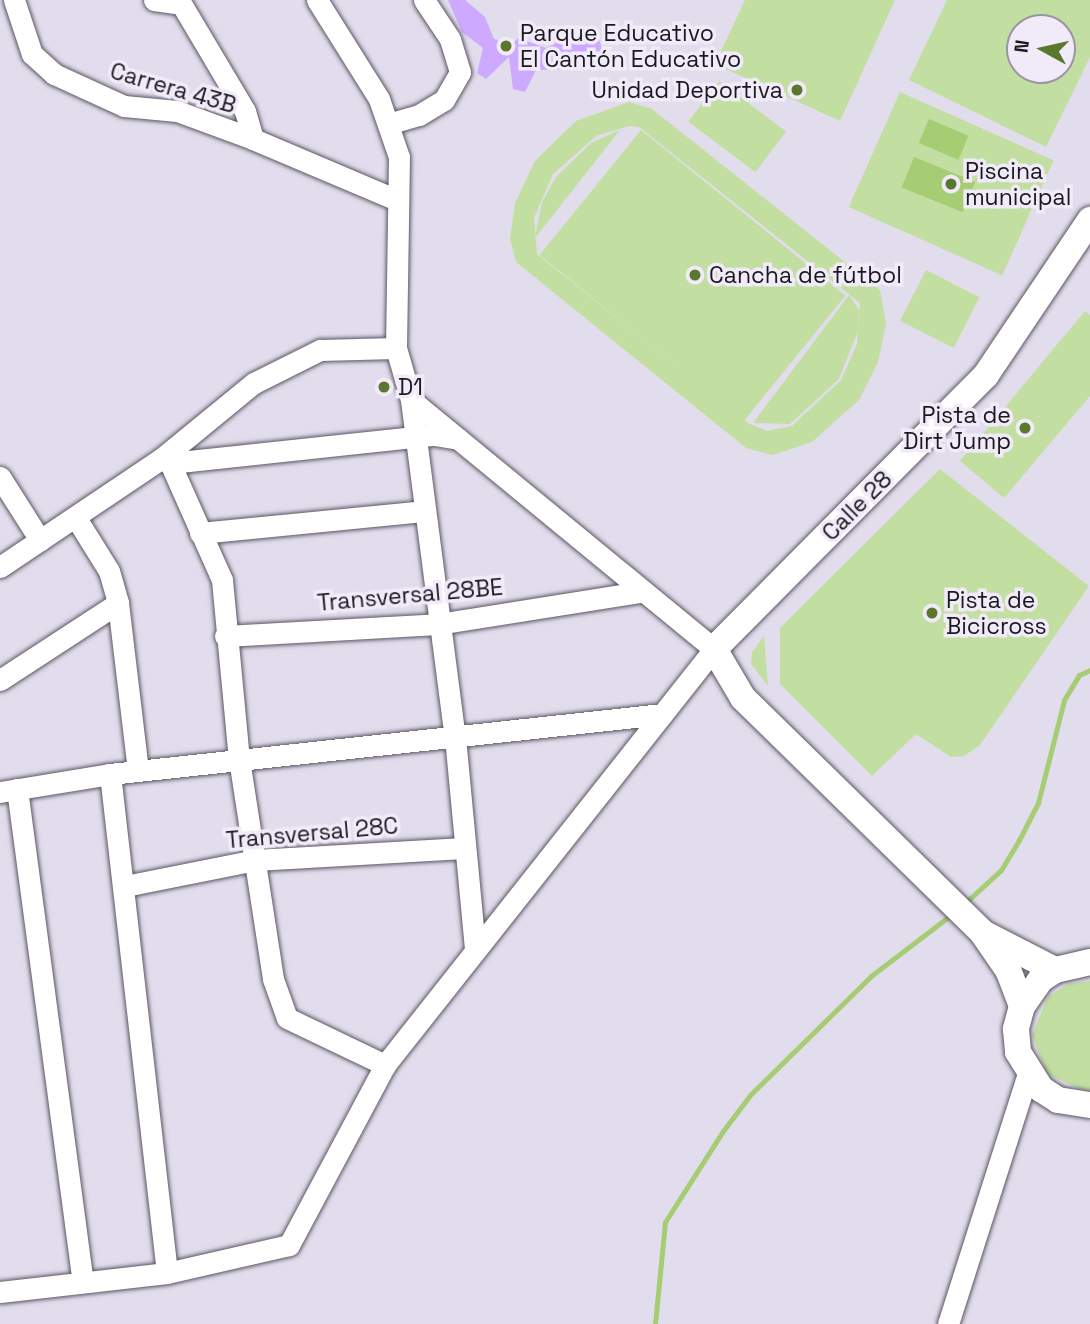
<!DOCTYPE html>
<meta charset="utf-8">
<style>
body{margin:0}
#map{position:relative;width:1090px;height:1324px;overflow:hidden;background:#e2ddec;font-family:"Space Grotesk",sans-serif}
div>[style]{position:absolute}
.green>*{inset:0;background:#c2dea1;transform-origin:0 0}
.water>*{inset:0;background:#a6cc74;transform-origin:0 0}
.stream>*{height:5px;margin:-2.5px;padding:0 2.5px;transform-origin:2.5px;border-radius:2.5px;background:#a6cc74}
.building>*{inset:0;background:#cdaaff}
.roads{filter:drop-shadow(0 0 2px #5b5663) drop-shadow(0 0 2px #5b5663)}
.minor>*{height:21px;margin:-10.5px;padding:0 10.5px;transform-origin:10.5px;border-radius:10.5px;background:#fff}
.major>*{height:26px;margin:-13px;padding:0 13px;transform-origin:13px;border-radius:13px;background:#fff}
.dots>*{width:19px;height:19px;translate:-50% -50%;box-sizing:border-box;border:4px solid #f0eaf9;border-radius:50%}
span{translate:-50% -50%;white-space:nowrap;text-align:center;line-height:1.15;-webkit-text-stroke:7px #f0eaf9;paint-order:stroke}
.poi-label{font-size:23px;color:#1a181d}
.left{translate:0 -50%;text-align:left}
.right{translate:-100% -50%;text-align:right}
.street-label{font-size:23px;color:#1a181d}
.north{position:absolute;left:1006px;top:14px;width:70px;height:70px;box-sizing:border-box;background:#f0eaf9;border:2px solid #9a96a1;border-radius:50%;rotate:278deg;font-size:19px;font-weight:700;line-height:28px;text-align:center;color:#1a181d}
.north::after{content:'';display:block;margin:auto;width:24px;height:32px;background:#59772d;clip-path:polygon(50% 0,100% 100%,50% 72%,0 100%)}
</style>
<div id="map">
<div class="green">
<i style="clip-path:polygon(745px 0,895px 0,840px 121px,715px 64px)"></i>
<i style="clip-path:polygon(evenodd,947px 0,1090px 0,1090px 57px,1046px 147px,909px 80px,947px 0,1020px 28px,1062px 28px,1062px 70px,1020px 70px,1020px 28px)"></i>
<i style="left:719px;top:81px;width:84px;height:51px;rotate:37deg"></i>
<i style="left:900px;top:92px;width:168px;height:126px;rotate:24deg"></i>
<i style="clip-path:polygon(evenodd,629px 102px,652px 109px,880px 290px,886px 324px,878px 362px,859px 400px,812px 442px,773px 455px,746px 448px,516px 262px,510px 239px,515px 203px,535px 161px,576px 121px,629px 102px,629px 126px,639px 127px,860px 303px,857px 344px,841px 380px,792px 426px,767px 431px,748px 423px,537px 254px,534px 218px,553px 174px,596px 136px,629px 126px)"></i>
<i style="clip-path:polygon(620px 130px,535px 238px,542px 202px,556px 177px,591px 143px)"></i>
<i style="left:641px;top:130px;width:263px;height:161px;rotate:39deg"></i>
<i style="left:926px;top:270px;width:60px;height:57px;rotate:27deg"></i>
<i style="clip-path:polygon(849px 295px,859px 310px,858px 331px,839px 379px,790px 424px,753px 423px)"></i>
<i style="clip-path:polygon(1085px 311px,1090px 315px,1090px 396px,1004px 498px,960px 461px)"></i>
<i style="clip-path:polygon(940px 469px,1089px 586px,980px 745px,964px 756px,951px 757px,916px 734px,872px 776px,780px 684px,780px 628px)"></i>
<i style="clip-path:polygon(764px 636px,768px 686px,751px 664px,752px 652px)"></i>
<i style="clip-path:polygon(1090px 981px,1090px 1090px,1085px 1091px,1047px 1074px,1032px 1035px,1048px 997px,1068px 984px)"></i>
</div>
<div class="water">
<i style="left:929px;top:119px;width:43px;height:26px;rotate:23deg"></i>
<i style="left:914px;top:157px;width:66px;height:33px;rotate:22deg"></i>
</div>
<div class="stream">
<i style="left:965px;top:903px;width:49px;rotate:-42.5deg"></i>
<i style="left:1001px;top:870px;width:35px;rotate:-59deg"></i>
<i style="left:1019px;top:840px;width:42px;rotate:-62.8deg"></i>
<i style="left:1038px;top:803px;width:106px;rotate:-75.8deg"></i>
<i style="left:1064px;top:700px;width:29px;rotate:-59deg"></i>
<i style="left:1079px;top:675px;width:12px;rotate:-24deg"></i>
<i style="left:655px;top:1324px;width:102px;rotate:-84.4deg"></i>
<i style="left:665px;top:1222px;width:108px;rotate:-57.5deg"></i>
<i style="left:723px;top:1131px;width:46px;rotate:-52.9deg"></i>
<i style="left:751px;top:1094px;width:168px;rotate:-44.5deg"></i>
<i style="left:871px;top:976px;width:102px;rotate:-37.4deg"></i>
</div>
<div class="building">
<i style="clip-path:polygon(448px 0,465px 0,485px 17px,494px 39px,512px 44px,518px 38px,546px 48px,563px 39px,598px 37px,604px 54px,568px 69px,536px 70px,525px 92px,513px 89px,509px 57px,486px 79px,477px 73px,483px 48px,462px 32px)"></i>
</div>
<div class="roads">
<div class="minor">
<i style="left:14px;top:0;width:57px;rotate:71.6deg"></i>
<i style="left:32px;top:54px;width:30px;rotate:42deg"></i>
<i style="left:54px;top:74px;width:77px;rotate:24.6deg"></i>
<i style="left:124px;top:106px;width:53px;rotate:5.4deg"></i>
<i style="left:177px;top:111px;width:81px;rotate:20.2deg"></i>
<i style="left:253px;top:139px;width:156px;rotate:23deg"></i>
<i style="left:154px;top:0;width:27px;rotate:8deg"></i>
<i style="left:179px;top:0;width:129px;rotate:59.3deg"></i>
<i style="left:245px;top:111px;width:29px;rotate:74deg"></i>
<i style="left:317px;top:0;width:117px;rotate:57.9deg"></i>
<i style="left:379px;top:99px;width:61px;rotate:71deg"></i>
<i style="left:399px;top:157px;width:191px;rotate:90.9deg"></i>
<i style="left:396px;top:348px;width:54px;rotate:73.9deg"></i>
<i style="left:411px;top:400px;width:340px;rotate:82.6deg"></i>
<i style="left:455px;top:737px;width:211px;rotate:84.6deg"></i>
<i style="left:391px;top:123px;width:29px;rotate:-16deg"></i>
<i style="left:419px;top:115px;width:29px;rotate:-31deg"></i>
<i style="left:444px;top:100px;width:32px;rotate:-60deg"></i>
<i style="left:460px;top:72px;width:34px;rotate:-107deg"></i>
<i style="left:450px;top:39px;width:47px;rotate:-123.7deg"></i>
<i style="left:161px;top:459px;width:10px;rotate:24deg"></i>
<i style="left:170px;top:463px;width:128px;rotate:66deg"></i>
<i style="left:222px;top:580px;width:180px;rotate:84.6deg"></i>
<i style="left:239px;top:759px;width:223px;rotate:81.2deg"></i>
<i style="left:273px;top:979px;width:41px;rotate:70.3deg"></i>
<i style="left:287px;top:1018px;width:109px;rotate:25.6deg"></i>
<i style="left:170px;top:463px;width:265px;rotate:-6.1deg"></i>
<i style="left:434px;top:435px;width:25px;rotate:9deg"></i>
<i style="left:0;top:477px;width:75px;rotate:57.6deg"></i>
<i style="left:76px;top:518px;width:62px;rotate:58.1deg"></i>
<i style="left:109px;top:571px;width:33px;rotate:74deg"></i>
<i style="left:118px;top:603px;width:169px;rotate:83.2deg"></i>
<i style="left:200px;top:533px;width:224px;rotate:-5.6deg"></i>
<i style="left:0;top:567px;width:194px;rotate:-33.9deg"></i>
<i style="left:161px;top:459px;width:120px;rotate:-39.3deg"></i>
<i style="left:254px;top:383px;width:74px;rotate:-26.6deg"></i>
<i style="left:320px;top:350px;width:76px;rotate:-1.5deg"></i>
<i style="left:225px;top:636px;width:213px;rotate:-3.2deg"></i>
<i style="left:438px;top:624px;width:205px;rotate:-9deg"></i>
<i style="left:0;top:680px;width:141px;rotate:-33.1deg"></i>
<i style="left:110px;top:774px;width:502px;rotate:83.48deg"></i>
<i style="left:17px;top:789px;width:497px;rotate:82.4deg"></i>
<i style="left:0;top:792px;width:111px;rotate:-9.3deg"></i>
<i style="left:110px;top:774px;width:555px;rotate:-6.2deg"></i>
<i style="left:125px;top:886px;width:133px;rotate:-11.3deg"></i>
<i style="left:255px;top:860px;width:209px;rotate:-3.3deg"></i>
<i style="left:0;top:1292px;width:168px;rotate:-6.5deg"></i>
<i style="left:167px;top:1273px;width:125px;rotate:-12.9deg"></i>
<i style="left:289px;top:1245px;width:204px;rotate:-61.9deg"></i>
<i style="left:385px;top:1065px;width:530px;rotate:-51.66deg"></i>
<i style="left:714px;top:649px;width:392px;rotate:-140.6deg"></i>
<i style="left:948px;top:1324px;width:262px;rotate:-72.3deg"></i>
</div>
<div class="major">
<i style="left:983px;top:933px;width:81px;rotate:27.2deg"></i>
<i style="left:1090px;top:962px;width:36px;rotate:167deg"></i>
<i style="left:1055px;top:970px;width:17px;rotate:147deg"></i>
<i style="left:1041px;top:979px;width:33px;rotate:125deg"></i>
<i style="left:1022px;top:1006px;width:24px;rotate:105deg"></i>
<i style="left:1016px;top:1029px;width:23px;rotate:85deg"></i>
<i style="left:1018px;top:1052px;width:44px;rotate:58.1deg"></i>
<i style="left:1041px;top:1089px;width:20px;rotate:33deg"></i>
<i style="left:1058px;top:1100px;width:32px;rotate:9deg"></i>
<i style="left:1022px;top:1006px;width:39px;rotate:-111deg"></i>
<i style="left:1008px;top:970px;width:46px;rotate:-124.4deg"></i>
<i style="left:982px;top:932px;width:334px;rotate:-135.6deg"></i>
<i style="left:743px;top:698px;width:57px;rotate:-120.6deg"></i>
<i style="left:714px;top:649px;width:386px;rotate:-45.2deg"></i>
<i style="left:986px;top:375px;width:187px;rotate:-56.1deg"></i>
</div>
</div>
<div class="dots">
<i style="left:506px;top:46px;background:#59772d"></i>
<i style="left:797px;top:90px;background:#59772d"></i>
<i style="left:951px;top:184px;background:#59772d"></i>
<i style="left:695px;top:275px;background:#59772d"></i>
<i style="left:384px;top:387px;background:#59772d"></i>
<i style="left:1025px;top:428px;background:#59772d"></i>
<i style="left:932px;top:613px;background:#59772d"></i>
</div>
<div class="poi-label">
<span class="left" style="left:520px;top:46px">Parque Educativo<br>El Cantón Educativo</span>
<span class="right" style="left:783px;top:90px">Unidad Deportiva</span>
<span class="left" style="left:965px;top:184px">Piscina<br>municipal</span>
<span class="left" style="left:709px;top:275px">Cancha de fútbol</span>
<span class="left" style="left:398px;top:387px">D1</span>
<span class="right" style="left:1011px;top:428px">Pista de<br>Dirt Jump</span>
<span class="left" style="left:946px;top:613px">Pista de<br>Bicicross</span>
</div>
<div class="street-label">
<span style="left:173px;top:88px;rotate:16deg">Carrera 43B</span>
<span style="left:857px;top:506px;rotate:-45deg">Calle 28</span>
<span style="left:410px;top:595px;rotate:-5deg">Transversal 28BE</span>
<span style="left:312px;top:833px;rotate:-5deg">Transversal 28C</span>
</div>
<div class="north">N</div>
</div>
